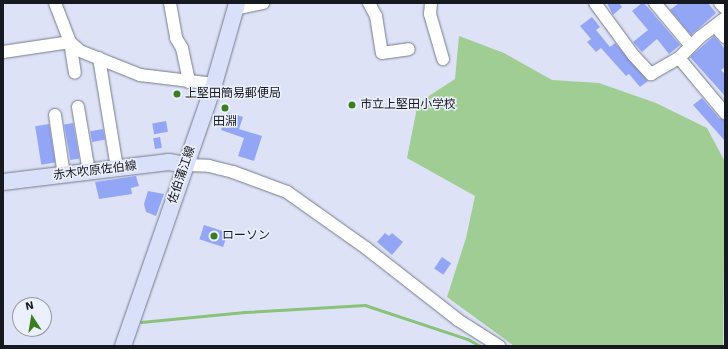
<!DOCTYPE html>
<meta charset="utf-8">
<style>
body{margin:0}
#map{position:relative;width:728px;height:349px;overflow:hidden;background:#dde2f6;font-family:"Work Sans","Noto Sans JP",sans-serif}
div>[style]{position:absolute}
.green>*{inset:0;background:#a0cd93}
.stream>*{height:2.5px;margin:-1.25px;padding:0 1.25px;transform-origin:1.25px;border-radius:1.25px;background:#89c278}
.building>*{inset:0;background:#93a6f6;transform-origin:0 0}
.roads{filter:drop-shadow(0 0 1px #757a8b) drop-shadow(0 0 1px #757a8b)}
.minor>*{height:12px;margin:-6px;padding:0 6px;transform-origin:6px;border-radius:6px;background:#fff}
.major>*{height:16px;margin:-8px;padding:0 8px;transform-origin:8px;border-radius:8px;background:#d9e0fa}
.dots>*{width:11px;height:11px;translate:-50% -50%;box-sizing:border-box;border:2px solid #ecf0fc;border-radius:50%}
span{translate:-50% -50%;white-space:nowrap;text-align:center;line-height:1.15;-webkit-text-stroke:3px #ecf0fc;paint-order:stroke}
.poi-label{font-size:12px;color:#171920}
.left{translate:0 -50%;text-align:left}
.street-label{font-size:12px;color:#171920}
.frame{position:absolute;inset:0;border:4px solid #171920;pointer-events:none}
.north{position:absolute;left:12px;top:297px;width:40px;height:40px;box-sizing:border-box;background:#ecf0fc;border:1px solid #979aa4;border-radius:50%;rotate:348deg;font-size:11px;font-weight:700;line-height:16px;text-align:center;color:#171920}
.north::after{content:'';display:block;margin:auto;width:14px;height:18px;background:#3a7e21;clip-path:polygon(50% 0,100% 100%,50% 72%,0 100%)}
</style>
<div id="map">
<div class="green">
<i style="clip-path:polygon(459px 36px,504px 53px,552px 80px,599px 83px,656px 103px,707px 128px,725px 162px,723px 346px,514px 346px,447px 297px,466px 238px,475px 196px,407px 158px,418px 103px,455px 79px)"></i>
</div>
<div class="stream">
<i style="left:141px;top:322px;width:104px;rotate:-5.5deg"></i>
<i style="left:245px;top:312px;width:120px;rotate:-3.3deg"></i>
<i style="left:365px;top:305px;width:108px;rotate:18.3deg"></i>
<i style="left:468px;top:339px;width:14px;rotate:30deg"></i>
</div>
<div class="building">
<i style="clip-path:polygon(607px 3px,619px 3px,622px 7px,613px 15px)"></i>
<i style="clip-path:polygon(642px 3px,644px 3px,680px 45px,669px 54px,657px 39px,642px 52px,633px 42px,648px 30px,632px 11px)"></i>
<i style="clip-path:polygon(679px 3px,708px 3px,716px 13px,691px 35px,670px 10px)"></i>
<i style="clip-path:polygon(592px 17px,600px 27px,596px 30px,610px 47px,615px 43px,648px 81px,640px 87px,629px 74px,626px 76px,601px 48px,596px 52px,587px 42px,591px 39px,580px 26px)"></i>
<i style="clip-path:polygon(714px 36px,725px 49px,725px 67px,721px 70px,725px 74px,725px 96px,690px 57px)"></i>
<i style="clip-path:polygon(702px 98px,719px 118px,725px 120px,725px 141px,693px 105px)"></i>
<i style="clip-path:polygon(227px 112px,243px 117px,239px 129px,262px 136px,254px 161px,238px 156px,244px 138px,221px 130px)"></i>
<i style="left:166px;top:121px;width:11px;height:14px;rotate:80deg"></i>
<i style="left:73px;top:123px;width:36px;height:9px;rotate:80deg"></i>
<i style="left:49px;top:124px;width:39px;height:14px;rotate:81deg"></i>
<i style="left:103px;top:129px;width:11px;height:13px;rotate:80deg"></i>
<i style="left:160px;top:137px;width:11px;height:7px;rotate:80deg"></i>
<i style="clip-path:polygon(136px 176px,139px 186px,131px 188px,132px 194px,99px 199px,95px 182px)"></i>
<i style="clip-path:polygon(148px 191px,164px 194px,156px 216px,146px 212px,144px 204px)"></i>
<i style="left:204px;top:225px;width:25px;height:15px;rotate:18deg"></i>
<i style="clip-path:polygon(385px 233px,389px 236px,392px 233px,403px 242px,392px 255px,377px 242px)"></i>
<i style="left:442px;top:257px;width:11px;height:14px;rotate:34deg"></i>
</div>
<div class="roads">
<div class="minor">
<i style="left:55px;top:3px;width:42px;rotate:69deg"></i>
<i style="left:70px;top:42px;width:31px;rotate:81deg"></i>
<i style="left:170px;top:3px;width:36px;rotate:80deg"></i>
<i style="left:176px;top:38px;width:12px;rotate:59deg"></i>
<i style="left:182px;top:48px;width:35px;rotate:78deg"></i>
<i style="left:369px;top:3px;width:15px;rotate:62deg"></i>
<i style="left:376px;top:16px;width:37px;rotate:81deg"></i>
<i style="left:382px;top:53px;width:27px;rotate:-8deg"></i>
<i style="left:431px;top:3px;width:11px;rotate:95deg"></i>
<i style="left:430px;top:14px;width:47px;rotate:73.9deg"></i>
<i style="left:595px;top:3px;width:66px;rotate:53.7deg"></i>
<i style="left:634px;top:56px;width:25px;rotate:47deg"></i>
<i style="left:651px;top:74px;width:32px;rotate:-30deg"></i>
<i style="left:679px;top:58px;width:30px;rotate:-45deg"></i>
<i style="left:700px;top:37px;width:31px;rotate:-37deg"></i>
<i style="left:655px;top:3px;width:56px;rotate:50.1deg"></i>
<i style="left:720px;top:3px;width:7px;rotate:45deg"></i>
<i style="left:235px;top:9px;width:29px;rotate:-12deg"></i>
<i style="left:715px;top:26px;width:15px;rotate:48deg"></i>
<i style="left:3px;top:52px;width:68px;rotate:-8.5deg"></i>
<i style="left:70px;top:42px;width:13px;rotate:42deg"></i>
<i style="left:80px;top:51px;width:65px;rotate:21.8deg"></i>
<i style="left:140px;top:75px;width:75px;rotate:6.9deg"></i>
<i style="left:99px;top:58px;width:111px;rotate:80.7deg"></i>
<i style="left:679px;top:58px;width:72px;rotate:50.1deg"></i>
<i style="left:78px;top:107px;width:66px;rotate:80.4deg"></i>
<i style="left:55px;top:115px;width:61px;rotate:81.5deg"></i>
<i style="left:186px;top:165px;width:23px;rotate:2deg"></i>
<i style="left:209px;top:166px;width:25px;rotate:14deg"></i>
<i style="left:233px;top:172px;width:58px;rotate:20.3deg"></i>
<i style="left:287px;top:192px;width:97px;rotate:35.3deg"></i>
<i style="left:366px;top:248px;width:117px;rotate:38deg"></i>
<i style="left:458px;top:320px;width:49px;rotate:32.4deg"></i>
</div>
<div class="major">
<i style="left:3px;top:182px;width:167px;rotate:-6.9deg"></i>
<i style="left:169px;top:162px;width:17px;rotate:10deg"></i>
<i style="left:123px;top:346px;width:277px;rotate:-70.8deg"></i>
<i style="left:214px;top:84px;width:84px;rotate:-74.1deg"></i>
</div>
</div>
<div class="dots">
<i style="left:177px;top:94px;background:#3a7e21"></i>
<i style="left:352px;top:105px;background:#3a7e21"></i>
<i style="left:225px;top:108px;background:#3a7e21"></i>
<i style="left:214px;top:236px;background:#3a7e21"></i>
</div>
<div class="poi-label">
<span class="left" style="left:185px;top:94px">上堅田簡易郵便局</span>
<span class="left" style="left:360px;top:105px">市立上堅田小学校</span>
<span style="left:225px;top:122px">田淵</span>
<span class="left" style="left:222px;top:236px">ローソン</span>
</div>
<div class="street-label">
<span style="left:95px;top:171px;rotate:-7deg">赤木吹原佐伯線</span>
<span style="left:182px;top:175px;rotate:-71deg">佐伯蒲江線</span>
</div>
<div class="frame"></div>
<div class="north">N</div>
</div>
